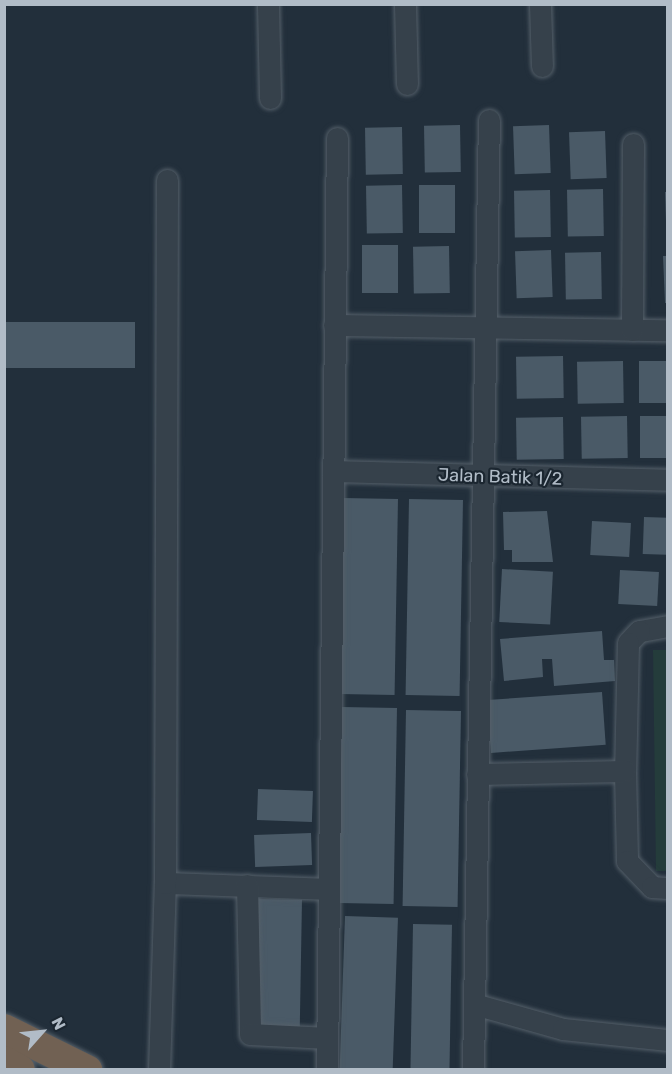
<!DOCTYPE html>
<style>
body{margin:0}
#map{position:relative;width:672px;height:1074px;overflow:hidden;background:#222f3b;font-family:Rubik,sans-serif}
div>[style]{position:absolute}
.green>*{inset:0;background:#243c3b}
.building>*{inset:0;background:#4a5a67;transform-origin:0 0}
.roads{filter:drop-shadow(0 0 2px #545f69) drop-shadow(0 0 2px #545f69)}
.minor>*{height:21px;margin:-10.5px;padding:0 10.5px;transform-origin:10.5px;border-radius:10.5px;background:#36414b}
.highway>*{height:30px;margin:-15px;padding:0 15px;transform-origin:15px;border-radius:15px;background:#716153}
span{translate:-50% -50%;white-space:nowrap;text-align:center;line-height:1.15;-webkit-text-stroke:4.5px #1b2630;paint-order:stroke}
.street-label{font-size:18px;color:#b1bcc7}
.frame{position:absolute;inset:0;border:6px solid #b1bcc7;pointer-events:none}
.north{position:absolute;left:12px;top:1002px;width:60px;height:60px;-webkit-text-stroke:4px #1b2630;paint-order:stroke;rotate:63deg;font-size:16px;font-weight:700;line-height:24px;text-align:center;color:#b1bcc7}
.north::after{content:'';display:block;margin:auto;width:21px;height:27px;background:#b1bcc7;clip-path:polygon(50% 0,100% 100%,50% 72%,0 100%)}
</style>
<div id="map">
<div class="green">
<i style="clip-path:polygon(653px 650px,667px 650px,667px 871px,656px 871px)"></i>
</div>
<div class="building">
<i style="left:460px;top:125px;width:47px;height:36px;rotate:89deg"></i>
<i style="left:549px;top:125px;width:48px;height:36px;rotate:88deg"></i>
<i style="left:402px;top:127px;width:47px;height:37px;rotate:89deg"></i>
<i style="left:605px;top:131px;width:47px;height:36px;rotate:88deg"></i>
<i style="left:402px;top:185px;width:48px;height:36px;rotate:89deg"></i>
<i style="left:419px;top:185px;width:36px;height:48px"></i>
<i style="left:603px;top:189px;width:47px;height:36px;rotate:89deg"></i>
<i style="left:550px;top:190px;width:47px;height:36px;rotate:89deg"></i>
<i style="clip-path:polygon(665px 192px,668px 192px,668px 221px,666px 221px)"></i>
<i style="left:362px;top:245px;width:36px;height:48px"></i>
<i style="left:449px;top:246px;width:47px;height:36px;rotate:89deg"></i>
<i style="left:551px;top:250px;width:47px;height:36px;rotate:88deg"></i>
<i style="left:601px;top:252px;width:47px;height:36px;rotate:89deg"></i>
<i style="clip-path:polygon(663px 256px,668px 256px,668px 303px,665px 303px)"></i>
<i style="left:4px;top:322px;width:131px;height:46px"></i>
<i style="left:563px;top:356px;width:42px;height:47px;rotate:89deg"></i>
<i style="left:623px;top:361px;width:42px;height:46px;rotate:89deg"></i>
<i style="left:639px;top:361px;width:29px;height:42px"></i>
<i style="left:627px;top:416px;width:42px;height:46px;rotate:89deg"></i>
<i style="left:668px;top:416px;width:42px;height:28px;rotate:90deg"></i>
<i style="left:563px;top:417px;width:42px;height:47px;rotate:89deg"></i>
<i style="left:343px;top:498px;width:55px;height:196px;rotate:1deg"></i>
<i style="left:409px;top:499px;width:54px;height:196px;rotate:1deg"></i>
<i style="clip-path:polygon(547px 511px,553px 562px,512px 562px,512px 550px,504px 550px,503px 512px)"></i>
<i style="left:644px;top:517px;width:24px;height:37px;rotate:2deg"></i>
<i style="left:592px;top:521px;width:39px;height:34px;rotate:3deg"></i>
<i style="left:502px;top:569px;width:51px;height:53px;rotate:3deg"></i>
<i style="left:620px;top:570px;width:39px;height:34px;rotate:3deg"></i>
<i style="clip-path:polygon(602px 631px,604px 660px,614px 660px,615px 681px,554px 686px,552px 659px,542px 659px,543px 677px,504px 681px,500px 639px)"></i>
<i style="left:602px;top:692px;width:53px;height:115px;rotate:86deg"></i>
<i style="left:342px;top:707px;width:55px;height:196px;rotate:1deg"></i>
<i style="left:406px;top:710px;width:55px;height:196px;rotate:1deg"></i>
<i style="left:258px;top:789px;width:55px;height:31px;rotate:2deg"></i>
<i style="left:311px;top:833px;width:32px;height:57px;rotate:88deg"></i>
<i style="left:257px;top:899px;width:45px;height:127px;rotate:1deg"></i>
<i style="left:345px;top:916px;width:53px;height:154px;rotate:2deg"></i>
<i style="left:413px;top:924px;width:39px;height:146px;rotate:1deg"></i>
</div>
<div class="roads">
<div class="minor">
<i style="left:268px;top:4px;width:94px;rotate:88.8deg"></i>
<i style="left:405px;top:4px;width:80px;rotate:88.6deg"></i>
<i style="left:540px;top:4px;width:62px;rotate:88.2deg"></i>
<i style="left:334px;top:325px;width:334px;rotate:0.9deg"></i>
<i style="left:632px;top:330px;width:186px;rotate:-89.7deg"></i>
<i style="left:333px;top:471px;width:335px;rotate:1.5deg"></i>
<i style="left:668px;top:626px;width:29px;rotate:170deg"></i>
<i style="left:639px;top:631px;width:16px;rotate:133deg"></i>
<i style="left:628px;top:643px;width:128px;rotate:91.3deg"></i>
<i style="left:625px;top:771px;width:90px;rotate:88.7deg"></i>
<i style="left:627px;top:861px;width:36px;rotate:46deg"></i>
<i style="left:652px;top:887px;width:16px;rotate:4deg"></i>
<i style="left:477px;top:774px;width:148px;rotate:-1.2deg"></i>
<i style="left:165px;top:883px;width:162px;rotate:2.1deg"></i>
<i style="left:247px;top:885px;width:149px;rotate:88.8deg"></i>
<i style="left:250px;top:1034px;width:77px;rotate:3deg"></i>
<i style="left:474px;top:1004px;width:92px;rotate:15.7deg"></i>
<i style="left:563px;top:1029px;width:106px;rotate:6deg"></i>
<i style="left:159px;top:1070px;width:187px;rotate:-88.2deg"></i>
<i style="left:165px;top:883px;width:703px;rotate:-89.84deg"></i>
<i style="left:327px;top:1070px;width:932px;rotate:-89.39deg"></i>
<i style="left:473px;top:1070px;width:950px;rotate:-89.04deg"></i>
</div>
<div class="highway">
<i style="left:4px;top:1029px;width:93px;rotate:26.3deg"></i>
<i style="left:4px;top:1061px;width:18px;rotate:29deg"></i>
</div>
</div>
<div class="street-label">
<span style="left:500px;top:477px;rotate:2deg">Jalan Batik 1/2</span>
</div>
<div class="frame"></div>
<div class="north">N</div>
</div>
